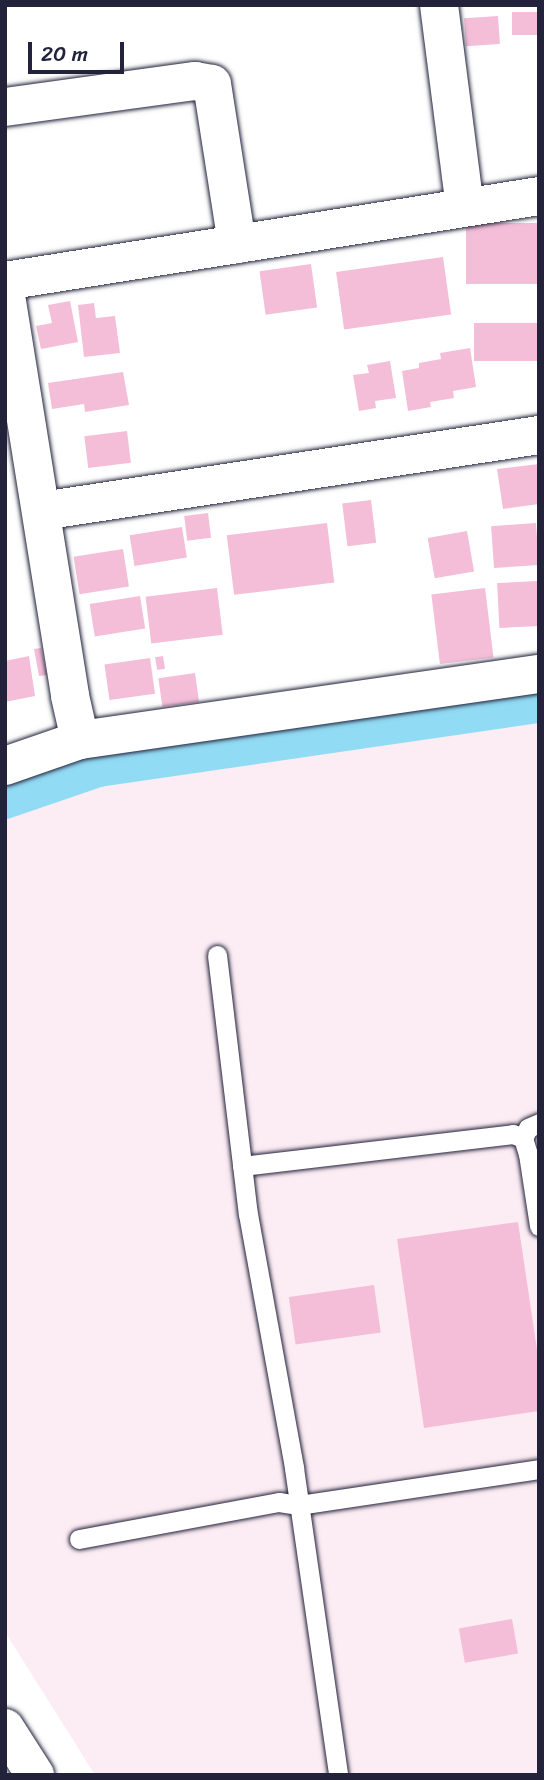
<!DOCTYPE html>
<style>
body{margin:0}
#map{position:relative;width:544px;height:1780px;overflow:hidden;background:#fff;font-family:Sriracha,sans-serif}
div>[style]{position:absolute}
.built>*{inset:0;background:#fcecf3}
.canal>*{height:33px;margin:-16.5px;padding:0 16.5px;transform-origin:16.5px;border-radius:16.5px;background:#92dbf4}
.building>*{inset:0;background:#f4bed8;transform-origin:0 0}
.roads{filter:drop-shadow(0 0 2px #22223b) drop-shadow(0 0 2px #22223b)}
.service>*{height:19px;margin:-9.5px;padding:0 9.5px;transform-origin:9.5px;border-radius:9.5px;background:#fff}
.minor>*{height:38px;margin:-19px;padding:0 19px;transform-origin:19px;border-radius:19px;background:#fff}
.tertiary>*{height:38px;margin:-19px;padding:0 19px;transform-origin:19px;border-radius:19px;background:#fff}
span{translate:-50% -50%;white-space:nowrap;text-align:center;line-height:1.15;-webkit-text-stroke:5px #fff;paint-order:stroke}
.frame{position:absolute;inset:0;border:7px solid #22223b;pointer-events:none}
.scale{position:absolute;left:28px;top:42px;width:96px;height:32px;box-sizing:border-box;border:4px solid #22223b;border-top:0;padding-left:9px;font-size:21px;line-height:24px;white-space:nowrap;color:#22223b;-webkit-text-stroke:5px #fff;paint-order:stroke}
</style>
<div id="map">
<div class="built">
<i style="clip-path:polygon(539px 711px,539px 1775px,95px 1775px,5px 1632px,5px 808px,91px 778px)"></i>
</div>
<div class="canal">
<i style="left:5px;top:802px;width:98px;rotate:-19deg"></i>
<i style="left:98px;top:770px;width:446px;rotate:-8.3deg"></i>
</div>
<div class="building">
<i style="left:539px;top:12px;width:23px;height:27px;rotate:90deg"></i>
<i style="left:498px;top:16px;width:28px;height:34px;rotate:86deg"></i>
<i style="left:539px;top:223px;width:61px;height:73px;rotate:90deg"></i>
<i style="left:443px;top:257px;width:58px;height:108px;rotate:82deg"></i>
<i style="left:311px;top:264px;width:44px;height:52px;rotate:82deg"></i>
<i style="clip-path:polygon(70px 301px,78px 342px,41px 349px,36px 326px,52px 323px,48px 305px)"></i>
<i style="clip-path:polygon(94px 303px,96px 318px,115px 316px,120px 353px,84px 357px,78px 305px)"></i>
<i style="left:539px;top:323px;width:38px;height:65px;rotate:90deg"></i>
<i style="clip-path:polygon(470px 348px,476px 387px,453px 391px,454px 398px,430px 402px,431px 407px,408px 411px,402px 371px,419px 368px,419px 363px,441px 359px,440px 353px)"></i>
<i style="clip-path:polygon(390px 361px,396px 398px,375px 401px,376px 408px,359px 411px,353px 375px,369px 373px,367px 365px)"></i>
<i style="clip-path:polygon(123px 372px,129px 405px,85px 412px,84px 404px,52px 409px,48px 383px)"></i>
<i style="left:127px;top:431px;width:32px;height:43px;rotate:83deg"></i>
<i style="clip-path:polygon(539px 464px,539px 504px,503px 509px,497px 469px)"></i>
<i style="left:371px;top:500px;width:43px;height:29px;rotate:83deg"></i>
<i style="left:208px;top:513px;width:25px;height:24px;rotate:83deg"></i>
<i style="left:327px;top:523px;width:60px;height:101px;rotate:83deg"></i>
<i style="left:536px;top:523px;width:42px;height:45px;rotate:86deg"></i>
<i style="left:182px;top:527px;width:31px;height:53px;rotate:81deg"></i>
<i style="left:467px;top:531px;width:41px;height:40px;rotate:80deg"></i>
<i style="left:123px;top:549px;width:38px;height:50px;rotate:81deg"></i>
<i style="left:537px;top:581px;width:45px;height:40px;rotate:87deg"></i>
<i style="left:217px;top:588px;width:47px;height:72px;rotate:83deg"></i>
<i style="left:485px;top:588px;width:70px;height:54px;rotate:83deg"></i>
<i style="left:140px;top:596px;width:33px;height:51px;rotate:81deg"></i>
<i style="clip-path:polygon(41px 648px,47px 675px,39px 676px,34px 649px)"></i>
<i style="clip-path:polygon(29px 656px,35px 696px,5px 702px,5px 661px)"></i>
<i style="left:163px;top:656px;width:13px;height:8px;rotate:81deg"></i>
<i style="left:150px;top:658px;width:36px;height:46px;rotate:82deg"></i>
<i style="left:195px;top:673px;width:29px;height:37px;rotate:82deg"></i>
<i style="clip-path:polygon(518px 1222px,539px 1363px,539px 1411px,424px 1428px,397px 1239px)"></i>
<i style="left:374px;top:1285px;width:48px;height:86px;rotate:82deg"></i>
<i style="left:512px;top:1619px;width:35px;height:54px;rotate:80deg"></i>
</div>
<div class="roads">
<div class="service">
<i style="left:217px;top:955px;width:261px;rotate:83.2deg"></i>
<i style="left:248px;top:1214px;width:258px;rotate:79.7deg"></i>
<i style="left:294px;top:1468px;width:310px;rotate:81.8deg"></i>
<i style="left:523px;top:1138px;width:11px;rotate:-63deg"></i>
<i style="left:528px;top:1128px;width:12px;rotate:-24deg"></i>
<i style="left:242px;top:1166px;width:273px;rotate:-6.7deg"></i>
<i style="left:513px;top:1134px;width:11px;rotate:22deg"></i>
<i style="left:523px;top:1138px;width:17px;rotate:73deg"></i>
<i style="left:528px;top:1154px;width:73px;rotate:81.3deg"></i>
<i style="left:79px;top:1539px;width:203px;rotate:-10.5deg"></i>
<i style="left:279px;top:1502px;width:20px;rotate:9deg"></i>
<i style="left:299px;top:1505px;width:243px;rotate:-8.5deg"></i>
</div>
<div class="minor">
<i style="left:439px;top:5px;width:204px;rotate:82.7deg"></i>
<i style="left:5px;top:107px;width:192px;rotate:-7.8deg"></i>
<i style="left:195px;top:81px;width:17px;rotate:10deg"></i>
<i style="left:212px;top:84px;width:162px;rotate:81.1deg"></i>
<i style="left:5px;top:281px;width:541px;rotate:-9.04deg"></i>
<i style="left:42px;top:511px;width:503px;rotate:-8.69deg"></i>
</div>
<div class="tertiary">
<i style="left:5px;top:289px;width:412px;rotate:80.9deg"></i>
<i style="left:70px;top:696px;width:45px;rotate:77.2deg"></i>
<i style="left:5px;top:766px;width:79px;rotate:-19.1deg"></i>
<i style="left:80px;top:740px;width:464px;rotate:-8.2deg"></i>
<i style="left:5px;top:1728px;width:56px;rotate:57.4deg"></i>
</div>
</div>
<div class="frame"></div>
<div class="scale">20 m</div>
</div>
